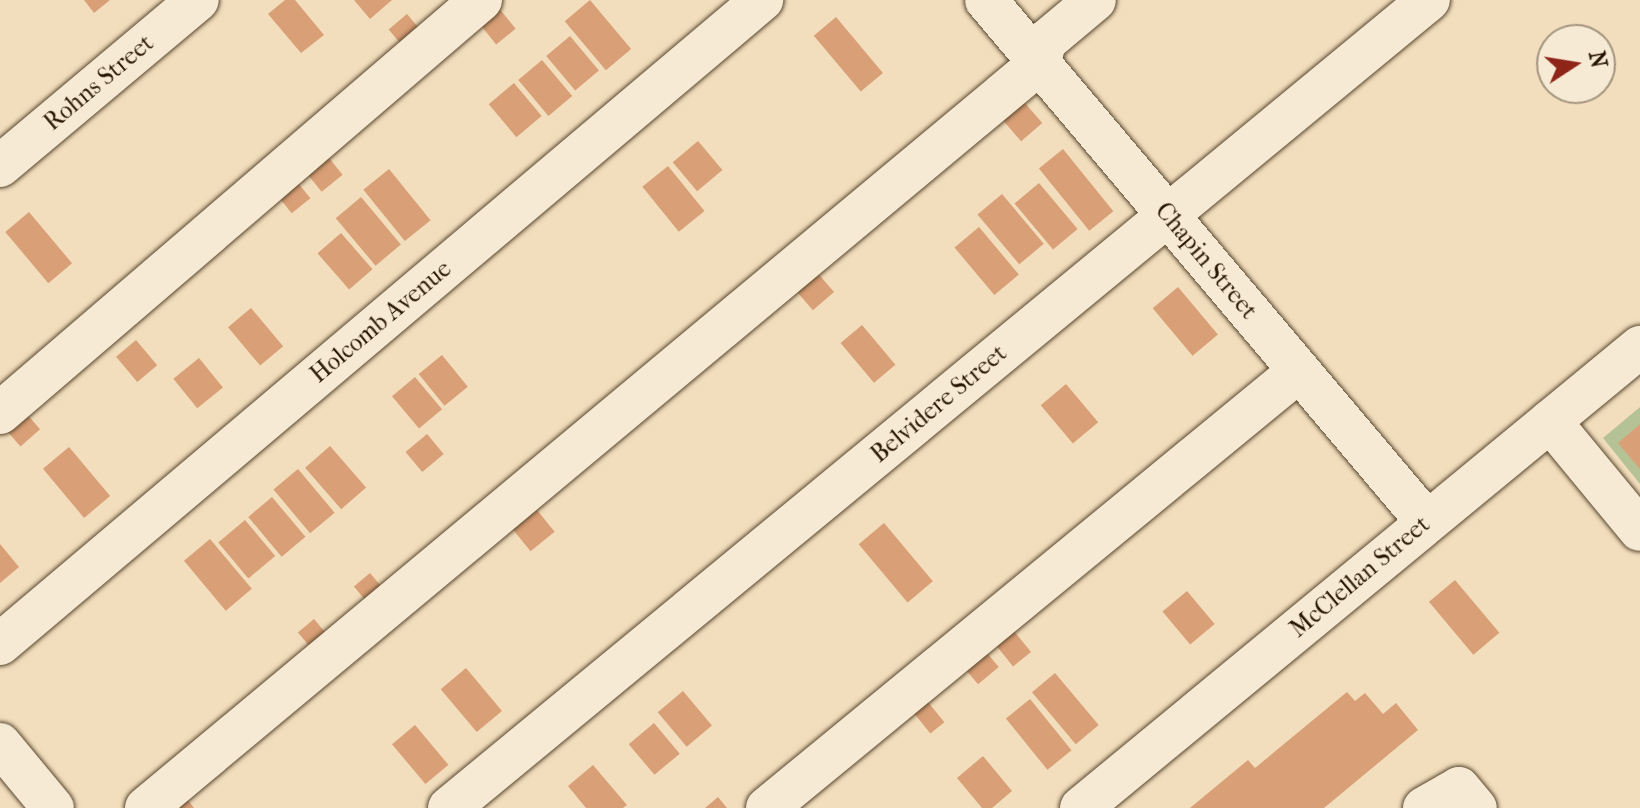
<!DOCTYPE html>
<style>
body{margin:0}
#map{position:relative;width:1640px;height:808px;overflow:hidden;background:#f2debd;font-family:"IM FELL French Canon",serif}
div>[style]{position:absolute}
.green>*{inset:0;background:#b4c295}
.building>*{inset:0;background:#d99f76;transform-origin:0 0}
.roads{filter:drop-shadow(0 0 2px #59472f) drop-shadow(0 0 2px #59472f)}
.minor>*{height:42px;margin:-21px;padding:0 21px;transform-origin:21px;border-radius:21px;background:#f7ead4}
span{translate:-50% -50%;white-space:nowrap;text-align:center;line-height:1.15;-webkit-text-stroke:7px #f7ead4;paint-order:stroke}
.street-label{font-size:24px;color:#261500}
.north{position:absolute;left:1536px;top:24px;width:80px;height:80px;box-sizing:border-box;background:#f7ead4;border:2px solid #a3957f;border-radius:50%;rotate:78deg;font-size:22px;font-weight:700;line-height:32px;text-align:center;color:#261500}
.north::after{content:'';display:block;margin:auto;width:28px;height:36px;background:#8f2418;clip-path:polygon(50% 0,100% 100%,50% 72%,0 100%)}
</style>
<div id="map">
<div class="green">
<i style="clip-path:polygon(1640px 407px,1640px 484px,1603px 438px)"></i>
</div>
<div class="building">
<i style="clip-path:polygon(84px 0,110px 0,94px 13px)"></i>
<i style="clip-path:polygon(285px 0,295px 0,324px 35px,301px 53px,268px 14px)"></i>
<i style="clip-path:polygon(354px 0,392px 0,370px 19px)"></i>
<i style="left:590px;top:0;width:64px;height:33px;rotate:50deg"></i>
<i style="left:498px;top:7px;width:28px;height:25px;rotate:51deg"></i>
<i style="left:407px;top:14px;width:25px;height:24px;rotate:50deg"></i>
<i style="left:836px;top:17px;width:73px;height:29px;rotate:50deg"></i>
<i style="left:570px;top:36px;width:45px;height:31px;rotate:50deg"></i>
<i style="left:542px;top:60px;width:47px;height:31px;rotate:50deg"></i>
<i style="left:514px;top:83px;width:43px;height:33px;rotate:50deg"></i>
<i style="left:1018px;top:95px;width:37px;height:28px;rotate:49deg"></i>
<i style="left:698px;top:141px;width:38px;height:33px;rotate:50deg"></i>
<i style="left:1063px;top:149px;width:80px;height:31px;rotate:51deg"></i>
<i style="left:325px;top:153px;width:28px;height:27px;rotate:51deg"></i>
<i style="left:668px;top:166px;width:58px;height:33px;rotate:51deg"></i>
<i style="left:389px;top:169px;width:66px;height:33px;rotate:51deg"></i>
<i style="left:294px;top:178px;width:26px;height:24px;rotate:51deg"></i>
<i style="left:1039px;top:183px;width:60px;height:32px;rotate:50deg"></i>
<i style="left:1002px;top:194px;width:65px;height:32px;rotate:50deg"></i>
<i style="left:361px;top:197px;width:62px;height:33px;rotate:50deg"></i>
<i style="left:29px;top:212px;width:67px;height:31px;rotate:50deg"></i>
<i style="left:979px;top:227px;width:62px;height:32px;rotate:50deg"></i>
<i style="left:341px;top:233px;width:48px;height:31px;rotate:49deg"></i>
<i style="left:815px;top:270px;width:29px;height:28px;rotate:49deg"></i>
<i style="left:1178px;top:287px;width:62px;height:33px;rotate:50deg"></i>
<i style="left:251px;top:308px;width:50px;height:30px;rotate:50deg"></i>
<i style="left:862px;top:325px;width:52px;height:28px;rotate:50deg"></i>
<i style="left:136px;top:340px;width:33px;height:26px;rotate:50deg"></i>
<i style="left:442px;top:355px;width:41px;height:30px;rotate:51deg"></i>
<i style="left:199px;top:358px;width:38px;height:33px;rotate:51deg"></i>
<i style="left:415px;top:377px;width:42px;height:30px;rotate:50deg"></i>
<i style="left:1066px;top:384px;width:50px;height:33px;rotate:50deg"></i>
<i style="left:25px;top:412px;width:23px;height:26px;rotate:49deg"></i>
<i style="clip-path:polygon(1640px 424px,1640px 469px,1618px 443px)"></i>
<i style="left:427px;top:434px;width:26px;height:28px;rotate:50deg"></i>
<i style="left:330px;top:446px;width:55px;height:33px;rotate:49deg"></i>
<i style="left:69px;top:447px;width:64px;height:34px;rotate:50deg"></i>
<i style="left:298px;top:469px;width:57px;height:32px;rotate:50deg"></i>
<i style="left:272px;top:497px;width:52px;height:31px;rotate:50deg"></i>
<i style="left:537px;top:510px;width:28px;height:31px;rotate:51deg"></i>
<i style="left:245px;top:520px;width:47px;height:35px;rotate:50deg"></i>
<i style="left:884px;top:523px;width:76px;height:33px;rotate:50deg"></i>
<i style="left:210px;top:539px;width:65px;height:34px;rotate:50deg"></i>
<i style="clip-path:polygon(0 544px,19px 567px,0 583px)"></i>
<i style="left:370px;top:573px;width:25px;height:21px;rotate:50deg"></i>
<i style="left:1455px;top:580px;width:69px;height:34px;rotate:50deg"></i>
<i style="left:1187px;top:591px;width:43px;height:32px;rotate:50deg"></i>
<i style="left:314px;top:619px;width:23px;height:21px;rotate:50deg"></i>
<i style="left:1014px;top:631px;width:27px;height:23px;rotate:51deg"></i>
<i style="left:982px;top:647px;width:26px;height:27px;rotate:50deg"></i>
<i style="left:466px;top:668px;width:56px;height:33px;rotate:50deg"></i>
<i style="left:1055px;top:673px;width:68px;height:30px;rotate:50deg"></i>
<i style="left:683px;top:691px;width:45px;height:33px;rotate:50deg"></i>
<i style="clip-path:polygon(1347px 692px,1355px 701px,1365px 693px,1383px 714px,1396px 703px,1418px 730px,1324px 808px,1190px 808px,1248px 760px,1255px 768px)"></i>
<i style="left:1030px;top:699px;width:66px;height:31px;rotate:51deg"></i>
<i style="left:928px;top:702px;width:26px;height:18px;rotate:51deg"></i>
<i style="left:654px;top:723px;width:40px;height:33px;rotate:50deg"></i>
<i style="left:415px;top:725px;width:52px;height:30px;rotate:50deg"></i>
<i style="clip-path:polygon(983px 756px,1012px 791px,992px 808px,982px 808px,957px 778px)"></i>
<i style="clip-path:polygon(593px 765px,627px 805px,623px 808px,586px 808px,568px 786px)"></i>
<i style="clip-path:polygon(183px 794px,194px 808px,166px 808px)"></i>
<i style="clip-path:polygon(718px 797px,727px 808px,705px 808px)"></i>
</div>
<div class="roads">
<div class="minor">
<i style="left:986px;top:0;width:683px;rotate:49.81deg"></i>
<i style="left:0;top:166px;width:258px;rotate:-40deg"></i>
<i style="left:0;top:413px;width:634px;rotate:-40.65deg"></i>
<i style="left:1550px;top:421px;width:141px;rotate:50.5deg"></i>
<i style="left:0;top:644px;width:998px;rotate:-40.2deg"></i>
<i style="left:0;top:744px;width:83px;rotate:50.4deg"></i>
<i style="left:146px;top:808px;width:1164px;rotate:-39.81deg"></i>
<i style="left:1040px;top:63px;width:22px;rotate:-77deg"></i>
<i style="left:1045px;top:42px;width:65px;rotate:-40deg"></i>
<i style="left:449px;top:808px;width:1270px;rotate:-39.51deg"></i>
<i style="left:767px;top:808px;width:688px;rotate:-39.4deg"></i>
<i style="left:1081px;top:808px;width:725px;rotate:-39.51deg"></i>
<i style="left:1424px;top:808px;width:40px;rotate:-29.7deg"></i>
<i style="left:1459px;top:788px;width:26px;rotate:50deg"></i>
</div>
</div>
<div class="street-label">
<span style="left:99px;top:83px;rotate:-40deg">Rohns Street</span>
<span style="left:1206px;top:261px;rotate:50deg">Chapin Street</span>
<span style="left:381px;top:322px;rotate:-40deg">Holcomb Avenue</span>
<span style="left:939px;top:404px;rotate:-40deg">Belvidere Street</span>
<span style="left:1360px;top:577px;rotate:-40deg">McClellan Street</span>
</div>
<div class="north">N</div>
</div>
